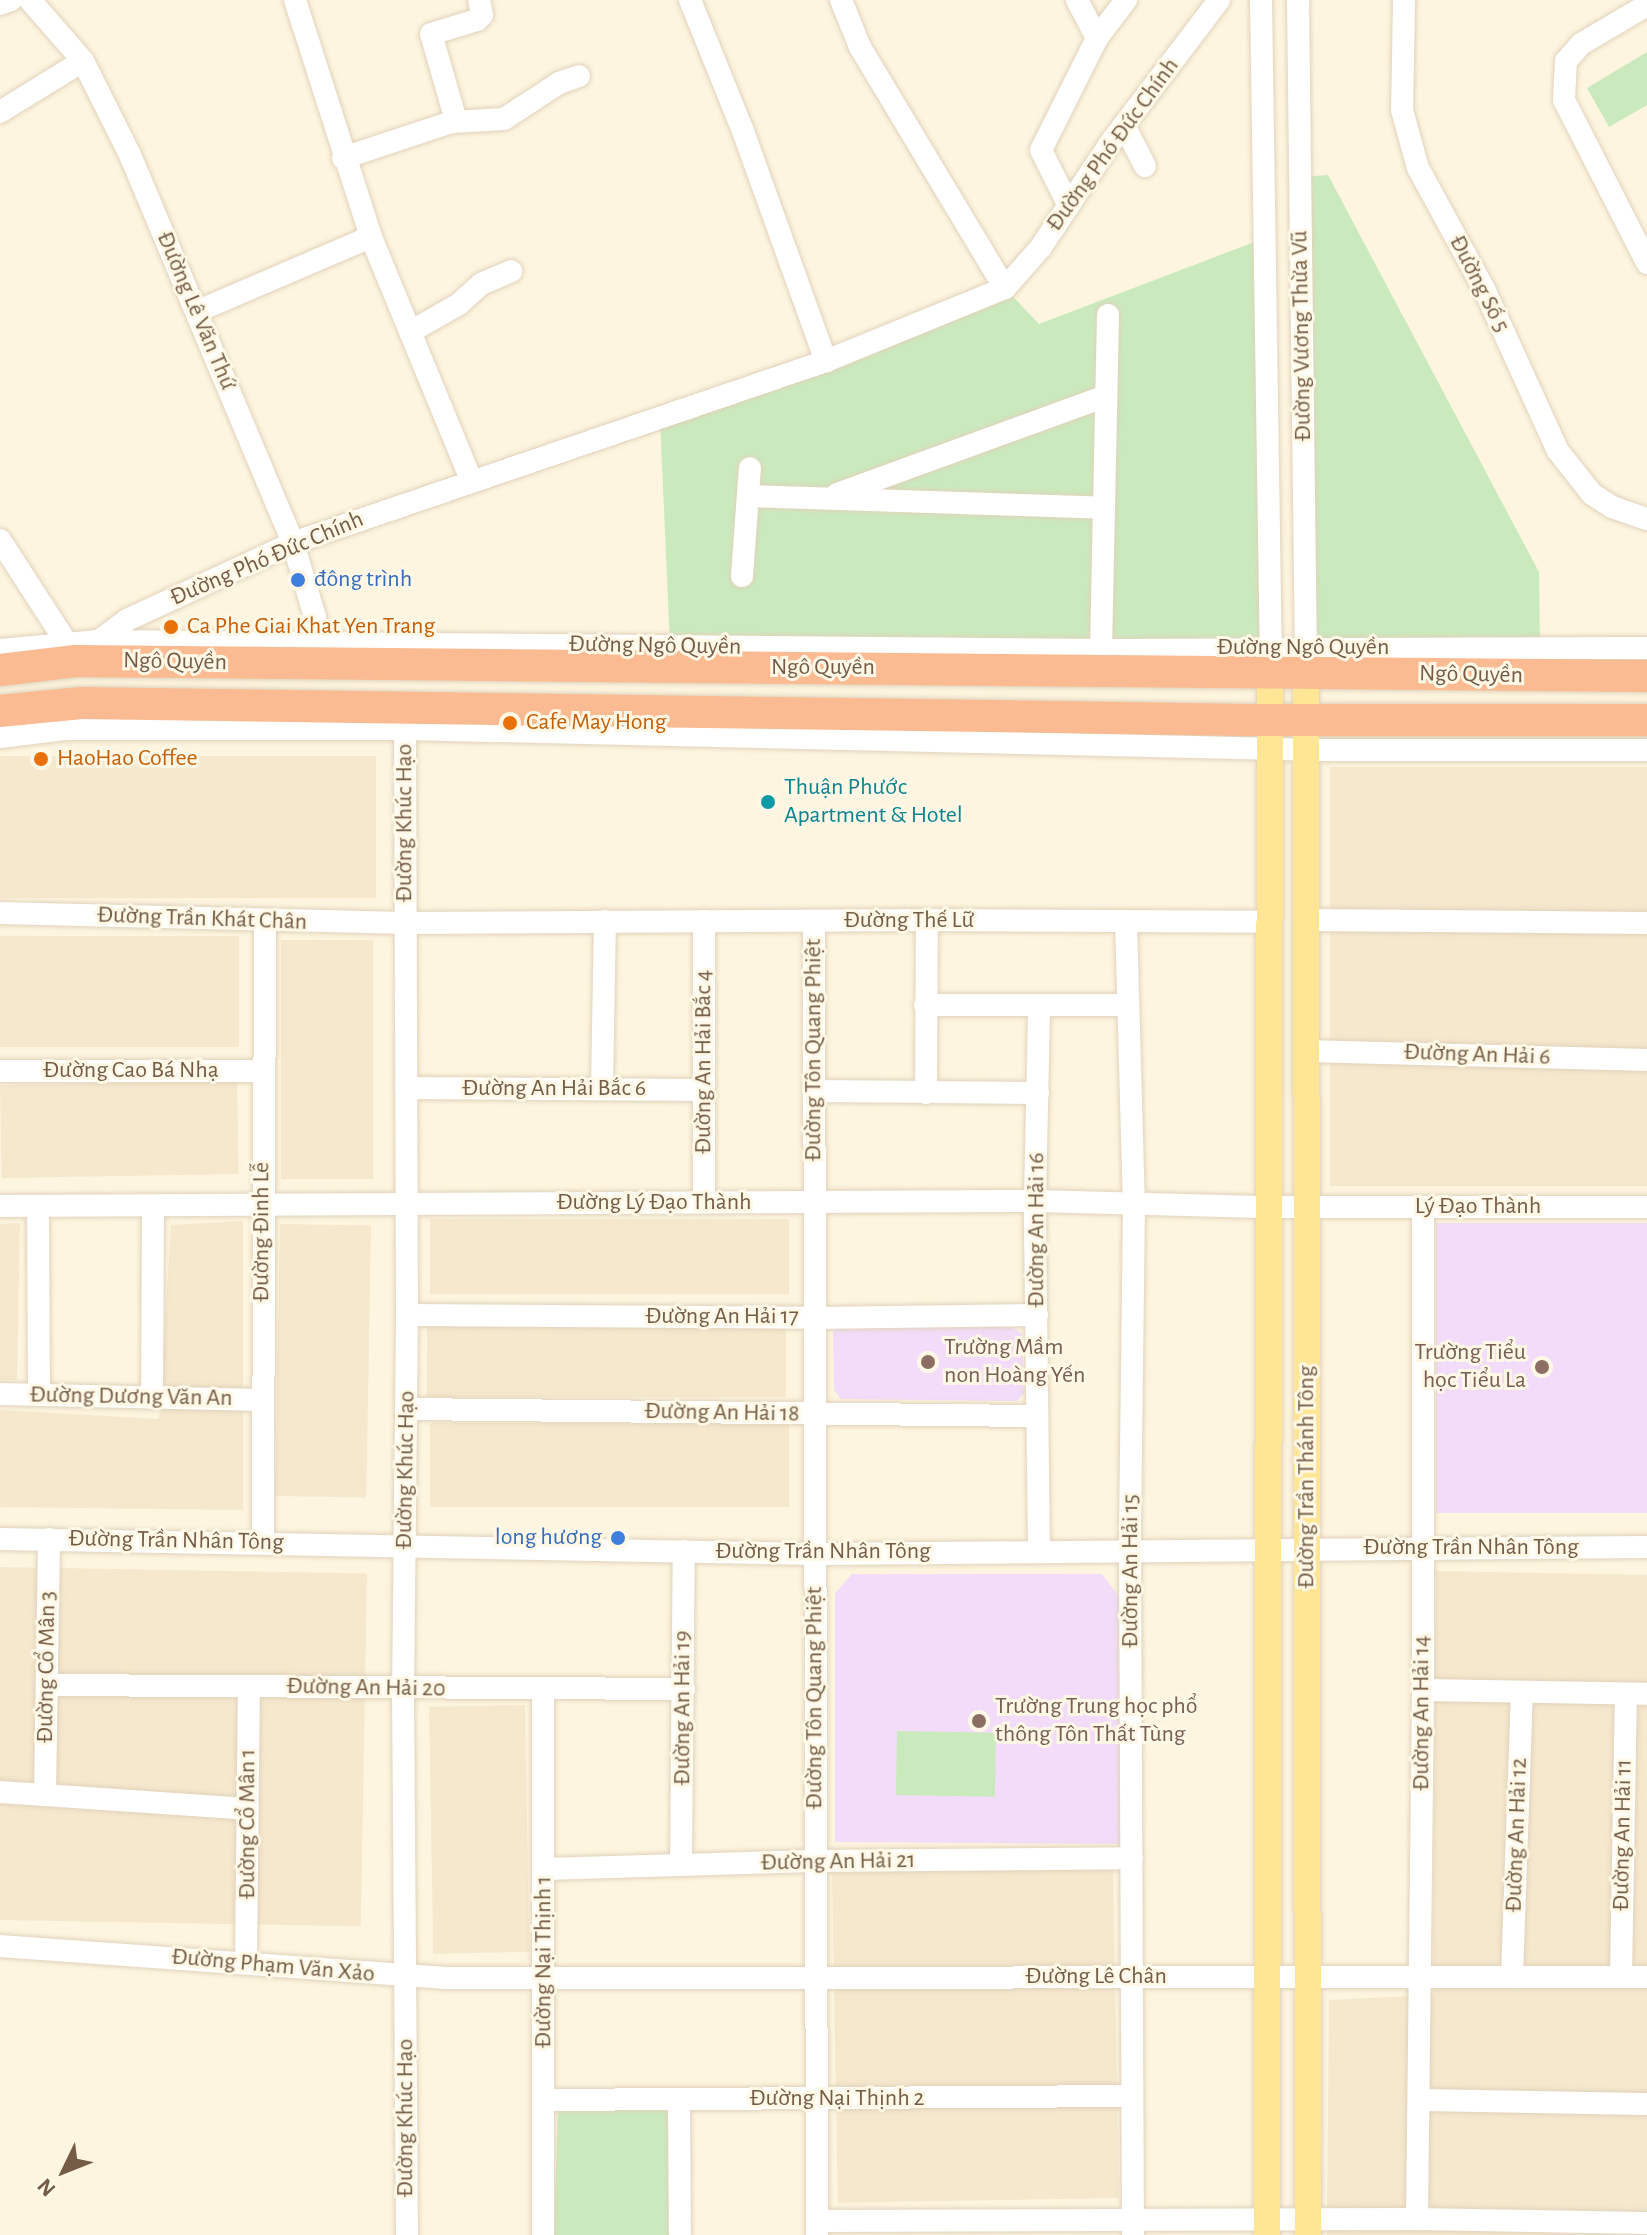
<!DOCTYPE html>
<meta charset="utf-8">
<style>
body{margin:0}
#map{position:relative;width:1647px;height:2235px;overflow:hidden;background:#fdf5df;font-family:"Alegreya Sans",sans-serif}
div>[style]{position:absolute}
.residential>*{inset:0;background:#f5e8cd;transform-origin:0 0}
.education>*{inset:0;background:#f2dcf9;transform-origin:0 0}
.green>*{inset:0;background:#caeabd;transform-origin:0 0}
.roads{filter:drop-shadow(0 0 2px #e1d2bb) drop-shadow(0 0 2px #e1d2bb)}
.minor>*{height:22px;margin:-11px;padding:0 11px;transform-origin:11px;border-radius:11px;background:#fff}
.major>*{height:26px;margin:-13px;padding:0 13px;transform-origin:13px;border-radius:13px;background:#ffe594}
.highway>*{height:32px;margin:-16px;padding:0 16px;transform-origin:16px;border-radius:16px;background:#fabb92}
.dots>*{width:22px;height:22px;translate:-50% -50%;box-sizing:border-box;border:4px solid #fff8e6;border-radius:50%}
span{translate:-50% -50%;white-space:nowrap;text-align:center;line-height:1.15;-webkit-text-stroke:6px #fff8e6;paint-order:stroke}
.street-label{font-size:24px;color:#745c46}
.shop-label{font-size:24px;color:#366cbe}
.left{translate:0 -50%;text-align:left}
.right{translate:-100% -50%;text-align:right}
.food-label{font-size:24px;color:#c56008}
.culture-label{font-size:24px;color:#0d838f}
.education-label{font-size:24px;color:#785e54}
.north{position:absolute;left:24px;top:2131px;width:80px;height:80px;-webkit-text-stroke:6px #fff8e6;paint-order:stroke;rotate:227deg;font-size:22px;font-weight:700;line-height:32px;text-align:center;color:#745c46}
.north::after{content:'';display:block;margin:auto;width:28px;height:36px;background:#745c46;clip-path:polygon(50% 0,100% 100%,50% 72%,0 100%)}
</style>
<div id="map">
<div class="residential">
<i style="left:0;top:756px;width:376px;height:142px"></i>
<i style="left:1647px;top:767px;width:419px;height:317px;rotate:90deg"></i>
<i style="left:0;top:936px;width:239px;height:111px"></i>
<i style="left:281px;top:940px;width:92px;height:239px"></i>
<i style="left:237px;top:1081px;width:93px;height:237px;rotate:89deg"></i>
<i style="left:430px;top:1219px;width:359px;height:75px"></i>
<i style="clip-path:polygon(243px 1221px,243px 1510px,0 1507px,0 1410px,159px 1419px,171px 1225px)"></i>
<i style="clip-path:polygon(20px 1223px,17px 1380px,0 1380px,0 1224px)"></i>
<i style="left:280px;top:1224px;width:91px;height:272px;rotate:1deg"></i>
<i style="left:427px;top:1322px;width:359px;height:75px"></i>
<i style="left:430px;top:1423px;width:359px;height:84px"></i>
<i style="left:0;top:1567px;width:367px;height:353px;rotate:1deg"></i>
<i style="clip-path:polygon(1436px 1571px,1647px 1575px,1647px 2235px,1327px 2235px,1329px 2000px,1433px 1995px)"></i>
<i style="left:525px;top:1705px;width:247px;height:96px;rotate:89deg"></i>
<i style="left:1113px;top:1868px;width:330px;height:281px;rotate:89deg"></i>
</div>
<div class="education">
<i style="left:1647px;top:1223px;width:290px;height:211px;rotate:90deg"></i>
<i style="clip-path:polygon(838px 1325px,1012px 1327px,1022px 1334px,1024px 1393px,1017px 1401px,841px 1399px,834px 1390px,833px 1332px)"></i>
<i style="clip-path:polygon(852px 1574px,1102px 1574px,1121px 1599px,1124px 1844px,835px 1842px,835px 1593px)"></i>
</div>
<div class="green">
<i style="clip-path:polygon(1647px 52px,1647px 105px,1609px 127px,1587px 88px)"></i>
<i style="clip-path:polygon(1328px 175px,1539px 572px,1540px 648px,1306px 648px,1300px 177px)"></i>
<i style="clip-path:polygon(1265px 238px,1271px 648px,670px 646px,660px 419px,1005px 288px,1039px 324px)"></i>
<i style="left:897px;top:1731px;width:99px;height:64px;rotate:1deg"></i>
<i style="clip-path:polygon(657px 2107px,669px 2113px,674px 2235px,554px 2235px,558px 2110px)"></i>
</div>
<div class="roads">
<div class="minor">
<i style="left:30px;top:0;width:81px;rotate:49deg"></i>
<i style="left:83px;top:61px;width:105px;rotate:63.4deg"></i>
<i style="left:130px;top:155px;width:421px;rotate:67.2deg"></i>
<i style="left:293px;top:543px;width:77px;rotate:73.4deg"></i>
<i style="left:315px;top:617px;width:26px;rotate:88deg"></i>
<i style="left:295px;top:0;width:249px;rotate:72.2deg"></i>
<i style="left:371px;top:237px;width:263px;rotate:67.6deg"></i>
<i style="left:690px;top:0;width:141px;rotate:68deg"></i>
<i style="left:743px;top:131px;width:245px;rotate:70.2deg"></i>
<i style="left:841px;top:0;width:51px;rotate:68deg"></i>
<i style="left:860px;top:47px;width:281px;rotate:59deg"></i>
<i style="left:1077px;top:0;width:43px;rotate:62.2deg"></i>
<i style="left:1261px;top:0;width:663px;rotate:89.14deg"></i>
<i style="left:1298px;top:0;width:660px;rotate:89.31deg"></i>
<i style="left:1404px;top:0;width:110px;rotate:91deg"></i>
<i style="left:1402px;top:110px;width:60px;rotate:74.6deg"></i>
<i style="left:1418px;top:168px;width:140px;rotate:61.4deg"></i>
<i style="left:1485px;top:291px;width:176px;rotate:65.5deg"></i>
<i style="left:1558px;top:451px;width:55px;rotate:51.7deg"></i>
<i style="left:1592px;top:494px;width:24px;rotate:33deg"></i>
<i style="left:1612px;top:507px;width:37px;rotate:19deg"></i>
<i style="left:0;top:4px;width:12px;rotate:-20deg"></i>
<i style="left:1647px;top:5px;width:77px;rotate:149.4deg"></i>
<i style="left:1581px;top:44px;width:23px;rotate:131deg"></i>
<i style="left:1566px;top:61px;width:39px;rotate:93deg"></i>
<i style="left:1564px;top:100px;width:183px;rotate:63deg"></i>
<i style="left:0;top:112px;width:97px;rotate:-31.6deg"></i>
<i style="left:452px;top:122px;width:52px;rotate:-3.3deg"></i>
<i style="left:504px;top:119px;width:66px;rotate:-33.2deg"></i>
<i style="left:559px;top:83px;width:21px;rotate:-19deg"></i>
<i style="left:1124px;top:125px;width:46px;rotate:62.9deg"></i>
<i style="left:343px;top:158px;width:115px;rotate:-18.3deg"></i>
<i style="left:452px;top:122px;width:6px;rotate:-59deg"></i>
<i style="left:455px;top:117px;width:86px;rotate:-106.1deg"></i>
<i style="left:431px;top:34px;width:48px;rotate:-16.9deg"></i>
<i style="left:477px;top:20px;width:7px;rotate:-45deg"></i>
<i style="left:482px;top:15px;width:15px;rotate:-101deg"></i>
<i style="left:1068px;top:204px;width:60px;rotate:-116.6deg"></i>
<i style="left:1041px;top:150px;width:125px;rotate:-63.4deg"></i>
<i style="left:1097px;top:38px;width:48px;rotate:-52.7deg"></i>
<i style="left:198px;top:311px;width:188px;rotate:-23.2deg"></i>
<i style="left:410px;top:332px;width:56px;rotate:-29.7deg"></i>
<i style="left:459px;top:304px;width:30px;rotate:-42deg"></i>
<i style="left:481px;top:284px;width:33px;rotate:-23deg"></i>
<i style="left:837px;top:494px;width:286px;rotate:-20deg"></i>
<i style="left:748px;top:496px;width:356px;rotate:1.9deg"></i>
<i style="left:0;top:540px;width:121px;rotate:57.1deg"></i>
<i style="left:742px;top:576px;width:108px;rotate:-85.8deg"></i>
<i style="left:95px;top:644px;width:40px;rotate:-37deg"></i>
<i style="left:127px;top:620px;width:183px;rotate:-24.9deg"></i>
<i style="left:293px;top:543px;width:563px;rotate:-18.85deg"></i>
<i style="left:826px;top:361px;width:193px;rotate:-22.2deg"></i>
<i style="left:1005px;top:288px;width:55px;rotate:-48.7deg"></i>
<i style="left:1041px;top:247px;width:123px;rotate:-56.3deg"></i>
<i style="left:1109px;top:145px;width:182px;rotate:-52.8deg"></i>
<i style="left:0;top:650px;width:99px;rotate:-5.2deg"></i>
<i style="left:99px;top:641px;width:1002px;rotate:0.51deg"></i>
<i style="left:1101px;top:650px;width:546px;rotate:-0.21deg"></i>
<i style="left:1101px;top:650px;width:335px;rotate:-88.8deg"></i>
<i style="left:405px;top:715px;width:600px;rotate:89.81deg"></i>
<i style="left:407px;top:1315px;width:374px;rotate:90.6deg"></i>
<i style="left:403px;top:1689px;width:546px;rotate:89.58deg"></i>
<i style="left:0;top:737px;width:65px;rotate:-7deg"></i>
<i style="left:65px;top:729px;width:340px"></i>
<i style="left:405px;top:729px;width:919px;rotate:1.31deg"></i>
<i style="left:1324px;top:750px;width:323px"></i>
<i style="left:0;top:913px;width:405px;rotate:1.4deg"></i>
<i style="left:405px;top:923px;width:522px;rotate:-0.33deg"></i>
<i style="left:927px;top:920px;width:342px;rotate:0.3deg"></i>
<i style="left:1306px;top:920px;width:341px;rotate:0.5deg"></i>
<i style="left:814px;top:921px;width:1314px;rotate:89.87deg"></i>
<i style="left:1126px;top:921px;width:284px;rotate:88.4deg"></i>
<i style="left:1134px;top:1205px;width:345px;rotate:90.7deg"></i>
<i style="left:1130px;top:1550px;width:685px;rotate:89.75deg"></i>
<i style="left:925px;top:1005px;width:203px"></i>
<i style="left:1307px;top:1051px;width:340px;rotate:1.5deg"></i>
<i style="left:0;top:1071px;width:263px"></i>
<i style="left:406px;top:1088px;width:297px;rotate:0.4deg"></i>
<i style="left:602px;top:1089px;width:168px;rotate:-89deg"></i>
<i style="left:814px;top:1091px;width:224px;rotate:0.5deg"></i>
<i style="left:926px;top:1093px;width:173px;rotate:-89.7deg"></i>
<i style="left:704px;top:1202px;width:281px;rotate:-90deg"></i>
<i style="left:0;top:1206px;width:1035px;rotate:-0.28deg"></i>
<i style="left:1035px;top:1201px;width:235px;rotate:1.5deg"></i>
<i style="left:1270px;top:1207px;width:377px"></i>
<i style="left:38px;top:1207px;width:187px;rotate:89.7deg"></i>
<i style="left:407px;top:1315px;width:407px;rotate:0.4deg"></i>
<i style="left:814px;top:1318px;width:223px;rotate:-0.8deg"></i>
<i style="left:0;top:1394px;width:262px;rotate:1.3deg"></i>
<i style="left:152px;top:1398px;width:191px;rotate:-89.7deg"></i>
<i style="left:407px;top:1409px;width:630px;rotate:0.64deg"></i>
<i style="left:0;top:1539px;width:816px;rotate:1.05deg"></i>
<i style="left:816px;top:1554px;width:831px;rotate:-0.48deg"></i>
<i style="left:263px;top:1542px;width:621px;rotate:-89.82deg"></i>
<i style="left:1039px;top:1551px;width:350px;rotate:-90.7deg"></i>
<i style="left:1035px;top:1201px;width:196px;rotate:-88.8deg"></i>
<i style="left:48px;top:1685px;width:636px;rotate:0.36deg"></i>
<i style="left:543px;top:1689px;width:546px;rotate:90deg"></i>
<i style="left:1423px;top:1690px;width:224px;rotate:1deg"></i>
<i style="left:0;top:1792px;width:248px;rotate:3.9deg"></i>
<i style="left:45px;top:1794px;width:255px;rotate:-89.1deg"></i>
<i style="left:681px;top:1865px;width:314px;rotate:-89.5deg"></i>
<i style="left:545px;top:1869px;width:269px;rotate:-1.7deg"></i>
<i style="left:814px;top:1861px;width:318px;rotate:-0.5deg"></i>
<i style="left:0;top:1946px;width:444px;rotate:4.1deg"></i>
<i style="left:443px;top:1978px;width:1204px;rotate:-0.05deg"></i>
<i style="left:246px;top:1961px;width:275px;rotate:-89.4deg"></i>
<i style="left:1621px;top:1976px;width:282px;rotate:-89deg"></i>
<i style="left:1512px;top:1977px;width:285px;rotate:-88deg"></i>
<i style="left:679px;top:2099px;width:136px;rotate:89.6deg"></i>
<i style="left:543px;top:2100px;width:588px;rotate:-0.39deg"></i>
<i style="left:1419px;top:2100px;width:228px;rotate:1deg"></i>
<i style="left:1417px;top:2219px;width:529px;rotate:-89.35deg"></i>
<i style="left:1423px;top:1690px;width:483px;rotate:-90deg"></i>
<i style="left:817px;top:2221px;width:600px;rotate:-0.19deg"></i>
<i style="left:1417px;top:2219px;width:230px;rotate:1deg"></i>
</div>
<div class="major">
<i style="left:1306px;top:673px;width:1562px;rotate:89.93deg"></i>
<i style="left:1267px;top:2235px;width:1563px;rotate:-89.89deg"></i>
</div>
<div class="highway">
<i style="left:0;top:670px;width:76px;rotate:-6.8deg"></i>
<i style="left:75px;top:661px;width:1572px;rotate:0.55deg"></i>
<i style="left:0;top:711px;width:82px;rotate:-5.6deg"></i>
<i style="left:82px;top:703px;width:1168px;rotate:0.83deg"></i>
<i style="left:1250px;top:720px;width:397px"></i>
</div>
</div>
<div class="dots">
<i style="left:298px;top:580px;background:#3f7fe0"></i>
<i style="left:171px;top:627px;background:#e8710a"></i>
<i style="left:510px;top:723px;background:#e8710a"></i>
<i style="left:41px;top:759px;background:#e8710a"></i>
<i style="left:768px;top:802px;background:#0f9aa8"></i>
<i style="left:928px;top:1362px;background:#8d6e63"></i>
<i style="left:1542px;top:1367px;background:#8d6e63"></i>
<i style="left:618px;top:1538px;background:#3f7fe0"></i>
<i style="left:979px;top:1721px;background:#8d6e63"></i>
</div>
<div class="street-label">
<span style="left:1113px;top:145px;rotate:-54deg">Đường Phó Đức Chính</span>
<span style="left:1479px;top:284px;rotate:63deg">Đường Số 5</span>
<span style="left:196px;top:311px;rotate:67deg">Đường Lê Văn Thứ</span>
<span style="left:1302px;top:336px;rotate:-91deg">Đường Vương Thừa Vũ</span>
<span style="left:267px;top:559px;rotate:-23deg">Đường Phó Đức Chính</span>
<span style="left:655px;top:646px;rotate:1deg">Đường Ngô Quyền</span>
<span style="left:1303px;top:648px">Đường Ngô Quyền</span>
<span style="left:175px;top:662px;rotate:1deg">Ngô Quyền</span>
<span style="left:823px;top:668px">Ngô Quyền</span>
<span style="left:1471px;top:675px;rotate:1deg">Ngô Quyền</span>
<span style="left:405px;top:823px;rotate:-90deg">Đường Khúc Hạo</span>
<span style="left:202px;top:919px;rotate:2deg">Đường Trần Khát Chân</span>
<span style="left:909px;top:921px">Đường Thế Lữ</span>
<span style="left:814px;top:1050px;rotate:-90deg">Đường Tôn Quang Phiệt</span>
<span style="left:1477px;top:1055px;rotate:2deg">Đường An Hải 6</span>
<span style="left:704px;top:1062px;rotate:-90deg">Đường An Hải Bắc 4</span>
<span style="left:131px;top:1071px">Đường Cao Bá Nhạ</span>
<span style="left:554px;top:1089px">Đường An Hải Bắc 6</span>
<span style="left:654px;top:1203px">Đường Lý Đạo Thành</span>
<span style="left:1478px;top:1207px">Lý Đạo Thành</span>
<span style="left:1037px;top:1230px;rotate:-90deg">Đường An Hải 16</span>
<span style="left:262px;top:1232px;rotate:-90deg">Đường Đinh Lễ</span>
<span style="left:722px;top:1317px">Đường An Hải 17</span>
<span style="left:131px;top:1397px;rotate:1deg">Đường Dương Văn An</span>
<span style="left:722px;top:1413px;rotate:1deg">Đường An Hải 18</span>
<span style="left:406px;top:1470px;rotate:-89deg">Đường Khúc Hạo</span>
<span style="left:1307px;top:1477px;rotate:-90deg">Đường Trần Thánh Tông</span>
<span style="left:176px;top:1541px;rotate:1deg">Đường Trần Nhân Tông</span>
<span style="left:1471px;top:1548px">Đường Trần Nhân Tông</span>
<span style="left:823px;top:1552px">Đường Trần Nhân Tông</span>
<span style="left:1131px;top:1571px;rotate:-90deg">Đường An Hải 15</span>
<span style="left:47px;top:1667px;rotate:-89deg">Đường Cổ Mân 3</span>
<span style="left:366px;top:1688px;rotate:1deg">Đường An Hải 20</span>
<span style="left:815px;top:1698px;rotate:-90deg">Đường Tôn Quang Phiệt</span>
<span style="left:683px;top:1708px;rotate:-90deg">Đường An Hải 19</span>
<span style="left:1422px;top:1713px;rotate:-90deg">Đường An Hải 14</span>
<span style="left:248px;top:1824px;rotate:-90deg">Đường Cổ Mân 1</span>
<span style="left:1517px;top:1835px;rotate:-88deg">Đường An Hải 12</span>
<span style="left:1623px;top:1835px;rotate:-89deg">Đường An Hải 11</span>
<span style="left:838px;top:1862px;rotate:-1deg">Đường An Hải 21</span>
<span style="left:544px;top:1962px;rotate:-90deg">Đường Nại Thịnh 1</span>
<span style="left:273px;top:1966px;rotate:5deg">Đường Phạm Văn Xảo</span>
<span style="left:1096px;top:1977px">Đường Lê Chân</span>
<span style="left:837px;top:2099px">Đường Nại Thịnh 2</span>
<span style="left:406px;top:2118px;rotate:-90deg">Đường Khúc Hạo</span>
</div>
<div class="shop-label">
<span class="left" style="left:314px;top:580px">đông trình</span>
<span class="right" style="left:602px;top:1538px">long hương</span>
</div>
<div class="food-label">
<span class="left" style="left:187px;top:627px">Ca Phe Giai Khat Yen Trang</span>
<span class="left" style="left:526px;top:723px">Cafe May Hong</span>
<span class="left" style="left:57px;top:759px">HaoHao Coffee</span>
</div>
<div class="culture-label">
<span class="left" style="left:784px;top:802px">Thuận Phước<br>Apartment &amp; Hotel</span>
</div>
<div class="education-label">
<span class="left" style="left:944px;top:1362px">Trường Mầm<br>non Hoàng Yến</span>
<span class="right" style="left:1526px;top:1367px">Trường Tiểu<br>học Tiểu La</span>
<span class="left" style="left:995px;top:1721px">Trường Trung học phổ<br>thông Tôn Thất Tùng</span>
</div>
<div class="north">N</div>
</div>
